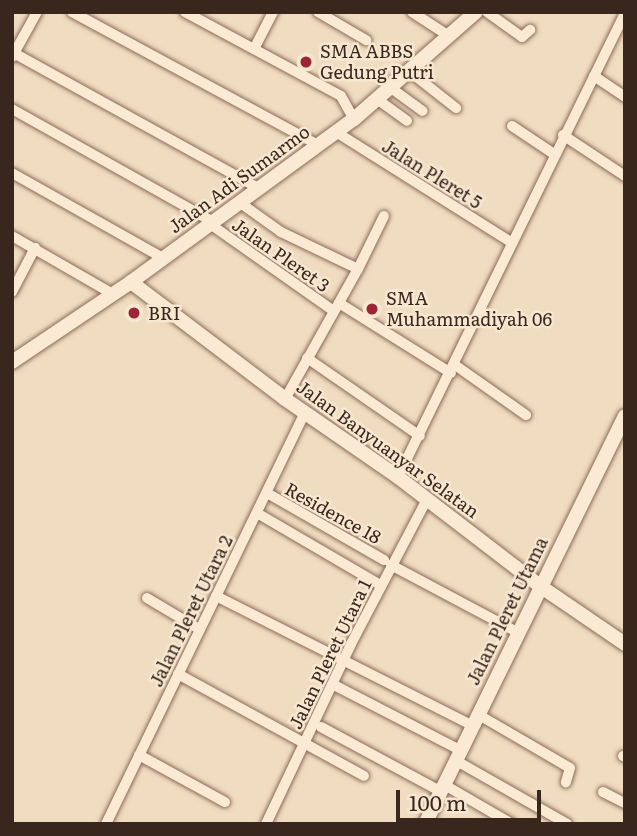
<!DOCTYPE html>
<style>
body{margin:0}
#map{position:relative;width:637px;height:836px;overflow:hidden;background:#f0dcc1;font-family:Literata,serif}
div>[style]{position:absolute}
.roads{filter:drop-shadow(0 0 2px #8a6c58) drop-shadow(0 0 2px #8a6c58)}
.street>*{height:10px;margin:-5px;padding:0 5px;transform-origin:5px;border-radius:5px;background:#faead4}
.secondary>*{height:14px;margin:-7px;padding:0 7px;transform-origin:7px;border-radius:7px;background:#faead4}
.dots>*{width:19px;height:19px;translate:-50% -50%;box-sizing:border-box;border:4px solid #f7e7d0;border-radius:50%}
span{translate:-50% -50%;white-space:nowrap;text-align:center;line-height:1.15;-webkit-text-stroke:5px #f7e7d0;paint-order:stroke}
.poi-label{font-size:18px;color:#39271d}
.left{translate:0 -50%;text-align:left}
.street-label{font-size:18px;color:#39271d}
.frame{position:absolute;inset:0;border:14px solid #39271d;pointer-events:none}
.scale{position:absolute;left:396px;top:790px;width:145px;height:32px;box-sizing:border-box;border:4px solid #39271d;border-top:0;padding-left:9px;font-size:21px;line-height:24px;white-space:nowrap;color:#39271d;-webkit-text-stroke:5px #f7e7d0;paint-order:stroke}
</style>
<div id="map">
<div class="roads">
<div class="street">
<i style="left:72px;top:12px;width:280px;rotate:28.4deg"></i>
<i style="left:185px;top:12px;width:177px;rotate:28.3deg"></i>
<i style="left:341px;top:96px;width:26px;rotate:61deg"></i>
<i style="left:318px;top:12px;width:56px;rotate:30.3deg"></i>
<i style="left:412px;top:12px;width:44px;rotate:33deg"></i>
<i style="left:487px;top:12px;width:43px;rotate:35.5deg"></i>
<i style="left:522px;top:37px;width:11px;rotate:-41deg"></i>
<i style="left:254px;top:49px;width:42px;rotate:-62.8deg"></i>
<i style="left:12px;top:52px;width:281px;rotate:28.9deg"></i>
<i style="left:12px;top:57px;width:51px;rotate:-60.9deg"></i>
<i style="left:409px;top:71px;width:60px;rotate:38.2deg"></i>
<i style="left:594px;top:76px;width:37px;rotate:34deg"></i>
<i style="left:391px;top:88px;width:39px;rotate:36deg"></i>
<i style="left:377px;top:99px;width:37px;rotate:36deg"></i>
<i style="left:12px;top:109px;width:231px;rotate:29.3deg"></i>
<i style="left:512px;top:126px;width:50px;rotate:33.7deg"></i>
<i style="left:336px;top:132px;width:208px;rotate:32.2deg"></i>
<i style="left:563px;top:135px;width:74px;rotate:33.5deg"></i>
<i style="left:12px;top:173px;width:173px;rotate:29.4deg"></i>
<i style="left:239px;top:202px;width:52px;rotate:35.5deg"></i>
<i style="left:281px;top:232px;width:85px;rotate:25.7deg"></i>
<i style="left:210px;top:224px;width:151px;rotate:35.1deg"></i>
<i style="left:12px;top:236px;width:116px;rotate:29.9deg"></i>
<i style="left:12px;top:292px;width:50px;rotate:-62.4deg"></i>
<i style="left:339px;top:303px;width:132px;rotate:32deg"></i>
<i style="left:307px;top:358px;width:137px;rotate:34.6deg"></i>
<i style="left:455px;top:365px;width:87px;rotate:35.2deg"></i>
<i style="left:285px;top:399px;width:149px;rotate:-60.7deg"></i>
<i style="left:358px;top:269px;width:59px;rotate:-63.9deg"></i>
<i style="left:398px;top:477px;width:517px;rotate:-63.93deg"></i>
<i style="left:267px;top:493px;width:135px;rotate:29.8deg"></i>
<i style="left:257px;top:513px;width:143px;rotate:30.3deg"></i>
<i style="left:391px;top:565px;width:143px;rotate:28deg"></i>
<i style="left:216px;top:596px;width:288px;rotate:26.8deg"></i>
<i style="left:147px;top:598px;width:61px;rotate:30.8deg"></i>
<i style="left:178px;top:674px;width:212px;rotate:28.7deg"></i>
<i style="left:334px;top:685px;width:142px;rotate:27.3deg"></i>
<i style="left:479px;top:715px;width:105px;rotate:30.2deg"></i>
<i style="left:570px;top:768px;width:15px;rotate:106deg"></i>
<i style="left:321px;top:727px;width:135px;rotate:28.3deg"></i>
<i style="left:139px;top:755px;width:98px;rotate:28.7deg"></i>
<i style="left:623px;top:756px;width:2px;rotate:27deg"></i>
<i style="left:455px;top:760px;width:129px;rotate:29.7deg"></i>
<i style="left:443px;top:784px;width:80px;rotate:30.1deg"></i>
<i style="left:603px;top:792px;width:25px;rotate:27deg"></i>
<i style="left:106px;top:824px;width:458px;rotate:-64.2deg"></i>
<i style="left:266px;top:824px;width:199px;rotate:-64.7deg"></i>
<i style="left:351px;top:644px;width:164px;rotate:-62.3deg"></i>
</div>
<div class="secondary">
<i style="left:131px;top:282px;width:193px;rotate:37.2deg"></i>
<i style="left:285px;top:399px;width:137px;rotate:34.6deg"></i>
<i style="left:398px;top:477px;width:179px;rotate:37.5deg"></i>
<i style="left:540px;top:586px;width:103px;rotate:34.3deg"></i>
<i style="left:12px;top:362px;width:143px;rotate:-33.9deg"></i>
<i style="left:131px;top:282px;width:276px;rotate:-36.2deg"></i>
<i style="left:354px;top:119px;width:162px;rotate:-41.3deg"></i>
<i style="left:425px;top:824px;width:454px;rotate:-63.9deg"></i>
</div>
</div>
<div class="dots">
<i style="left:306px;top:62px;background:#9b2534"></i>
<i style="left:372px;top:309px;background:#9b2534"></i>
<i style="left:134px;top:313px;background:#9b2534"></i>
</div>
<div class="poi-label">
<span class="left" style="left:320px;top:62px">SMA ABBS<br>Gedung Putri</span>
<span class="left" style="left:386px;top:309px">SMA<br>Muhammadiyah 06</span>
<span class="left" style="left:148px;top:313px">BRI</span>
</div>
<div class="street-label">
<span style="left:432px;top:174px;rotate:32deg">Jalan Pleret 5</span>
<span style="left:239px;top:179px;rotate:-36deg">Jalan Adi Sumarmo</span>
<span style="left:281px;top:255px;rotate:35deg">Jalan Pleret 3</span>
<span style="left:388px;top:449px;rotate:36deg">Jalan Banyuanyar Selatan</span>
<span style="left:333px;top:513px;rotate:29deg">Residence 18</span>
<span style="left:191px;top:611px;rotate:-64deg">Jalan Pleret Utara 2</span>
<span style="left:507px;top:611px;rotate:-64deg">Jalan Pleret Utama</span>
<span style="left:330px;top:654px;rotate:-64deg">Jalan Pleret Utara 1</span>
</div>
<div class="frame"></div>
<div class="scale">100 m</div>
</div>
